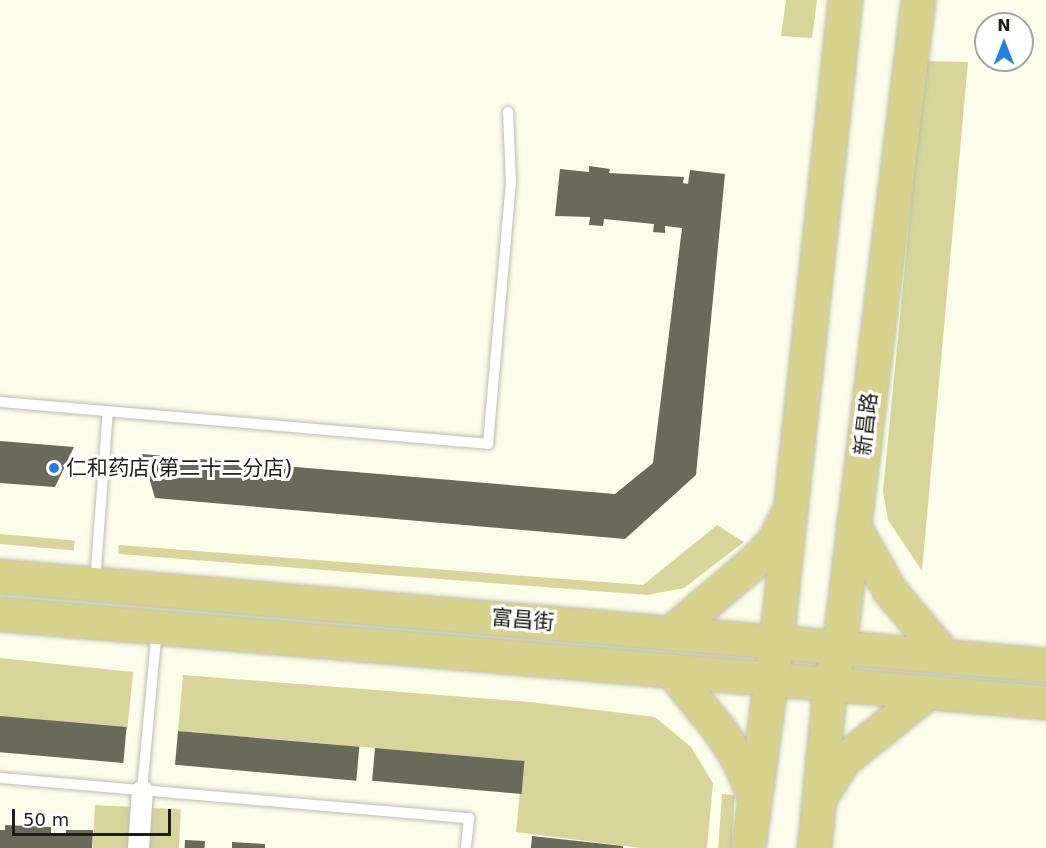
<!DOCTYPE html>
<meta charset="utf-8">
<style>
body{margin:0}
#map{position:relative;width:1046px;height:848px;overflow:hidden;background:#fcfcea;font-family:"DejaVu Sans","Noto Sans SC",sans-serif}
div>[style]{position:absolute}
.green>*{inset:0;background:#d8d59a;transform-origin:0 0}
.building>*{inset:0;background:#6a6a5b;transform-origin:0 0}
.roads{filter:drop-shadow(0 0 2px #bebdad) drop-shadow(0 0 2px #bebdad)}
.lane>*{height:10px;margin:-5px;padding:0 5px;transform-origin:5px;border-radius:5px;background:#fff}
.street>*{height:21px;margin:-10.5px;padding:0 10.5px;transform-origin:10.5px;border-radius:10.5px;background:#fff}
.primary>*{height:33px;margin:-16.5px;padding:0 16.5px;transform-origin:16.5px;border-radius:16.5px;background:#d7d28c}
.dots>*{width:16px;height:16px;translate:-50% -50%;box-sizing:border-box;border:3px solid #fff;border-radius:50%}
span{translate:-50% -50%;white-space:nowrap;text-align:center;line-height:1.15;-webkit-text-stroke:6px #fff;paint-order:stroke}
.street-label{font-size:21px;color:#1d1d17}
.poi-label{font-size:21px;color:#1d1d17}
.left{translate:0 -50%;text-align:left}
.north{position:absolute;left:974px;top:12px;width:60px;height:60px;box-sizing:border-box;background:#fff;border:2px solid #a5a5a2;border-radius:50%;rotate:0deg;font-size:16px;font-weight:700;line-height:24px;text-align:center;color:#1d1d17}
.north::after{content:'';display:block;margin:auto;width:21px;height:27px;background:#207fe8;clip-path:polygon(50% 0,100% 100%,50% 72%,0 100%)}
.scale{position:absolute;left:12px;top:809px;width:159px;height:27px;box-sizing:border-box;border:3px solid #1d1d17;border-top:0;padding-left:8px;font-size:18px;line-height:21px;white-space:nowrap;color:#1d1d17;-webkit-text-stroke:4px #fff;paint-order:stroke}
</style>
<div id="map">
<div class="green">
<i style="clip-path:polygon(786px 0,817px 0,812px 38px,781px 36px)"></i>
<i style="clip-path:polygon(925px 61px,968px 62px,922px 571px,888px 520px,883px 491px)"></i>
<i style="clip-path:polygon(717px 525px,744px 542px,684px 588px,647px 595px,118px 554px,119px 545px,643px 585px)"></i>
<i style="left:0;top:534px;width:75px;height:10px;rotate:5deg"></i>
<i style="left:0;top:658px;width:134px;height:58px;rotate:6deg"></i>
<i style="clip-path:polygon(183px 675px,530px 702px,655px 717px,691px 747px,713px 783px,707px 848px,641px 848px,516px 832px,523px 761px,178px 731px)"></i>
<i style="left:722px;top:794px;width:13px;height:54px;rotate:4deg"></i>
<i style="left:95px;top:805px;width:86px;height:43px;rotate:3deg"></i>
</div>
<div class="building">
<i style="clip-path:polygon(589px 166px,610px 169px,609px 173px,684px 177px,683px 183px,688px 184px,690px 170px,725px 174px,696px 475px,625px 539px,155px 498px,142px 454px,615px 494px,653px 463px,682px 228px,665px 226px,665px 233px,653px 232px,654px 224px,604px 219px,603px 226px,589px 225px,590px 217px,555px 216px,560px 169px,589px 172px)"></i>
<i style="clip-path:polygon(0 441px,74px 447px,55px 487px,0 483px)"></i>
<i style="left:0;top:716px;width:127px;height:36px;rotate:5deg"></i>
<i style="left:178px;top:731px;width:182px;height:34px;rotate:5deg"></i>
<i style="left:375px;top:748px;width:150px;height:33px;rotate:5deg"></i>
<i style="clip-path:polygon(5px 825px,51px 827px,51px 835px,66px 835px,66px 830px,93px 830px,92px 848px,0 848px,0 830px,5px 830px)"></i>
<i style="clip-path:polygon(532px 836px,623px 846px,623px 848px,531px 848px)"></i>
<i style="left:185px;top:840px;width:20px;height:8px;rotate:3deg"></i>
<i style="clip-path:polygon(232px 842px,265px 844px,265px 848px,232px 848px)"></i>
</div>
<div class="roads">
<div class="lane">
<i style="left:0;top:402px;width:490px;rotate:4.9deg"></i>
<i style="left:488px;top:444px;width:262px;rotate:-85deg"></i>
<i style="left:511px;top:183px;width:71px;rotate:-92.4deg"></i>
<i style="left:95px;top:582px;width:171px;rotate:-85.7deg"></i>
<i style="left:0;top:778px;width:471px;rotate:4.9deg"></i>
<i style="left:469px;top:818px;width:30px;rotate:96deg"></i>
<i style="left:142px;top:790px;width:162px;rotate:-84.7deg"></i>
</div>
<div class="street">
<i style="left:138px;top:848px;width:58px;rotate:-86.1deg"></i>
</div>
<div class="primary">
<i style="left:853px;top:525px;width:76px;rotate:60.7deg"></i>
<i style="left:890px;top:591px;width:85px;rotate:49.8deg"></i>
<i style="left:0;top:576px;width:1050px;rotate:4.86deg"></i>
<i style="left:0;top:614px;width:1050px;rotate:4.81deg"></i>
<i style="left:670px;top:633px;width:113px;rotate:-40.3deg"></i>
<i style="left:756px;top:560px;width:26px;rotate:-47deg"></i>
<i style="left:774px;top:541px;width:28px;rotate:-64deg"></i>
<i style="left:671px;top:670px;width:80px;rotate:51.1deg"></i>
<i style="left:721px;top:732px;width:36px;rotate:58deg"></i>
<i style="left:740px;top:762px;width:37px;rotate:68deg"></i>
<i style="left:822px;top:794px;width:40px;rotate:-58deg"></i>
<i style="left:843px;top:760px;width:109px;rotate:-38.7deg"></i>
<i style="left:748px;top:848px;width:208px;rotate:-82.3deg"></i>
<i style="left:776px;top:642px;width:646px;rotate:-83.87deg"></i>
<i style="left:814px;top:848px;width:165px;rotate:-84.4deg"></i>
<i style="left:830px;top:684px;width:38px;rotate:-76deg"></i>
<i style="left:839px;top:647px;width:652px;rotate:-83.04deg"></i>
</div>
</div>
<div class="dots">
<i style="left:54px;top:468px;background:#207fe8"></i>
</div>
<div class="street-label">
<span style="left:866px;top:424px;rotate:-83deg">新昌路</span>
<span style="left:523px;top:620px;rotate:5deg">富昌街</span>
</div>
<div class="poi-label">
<span class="left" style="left:66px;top:468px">仁和药店(第二十二分店)</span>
</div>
<div class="north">N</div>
<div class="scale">50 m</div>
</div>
